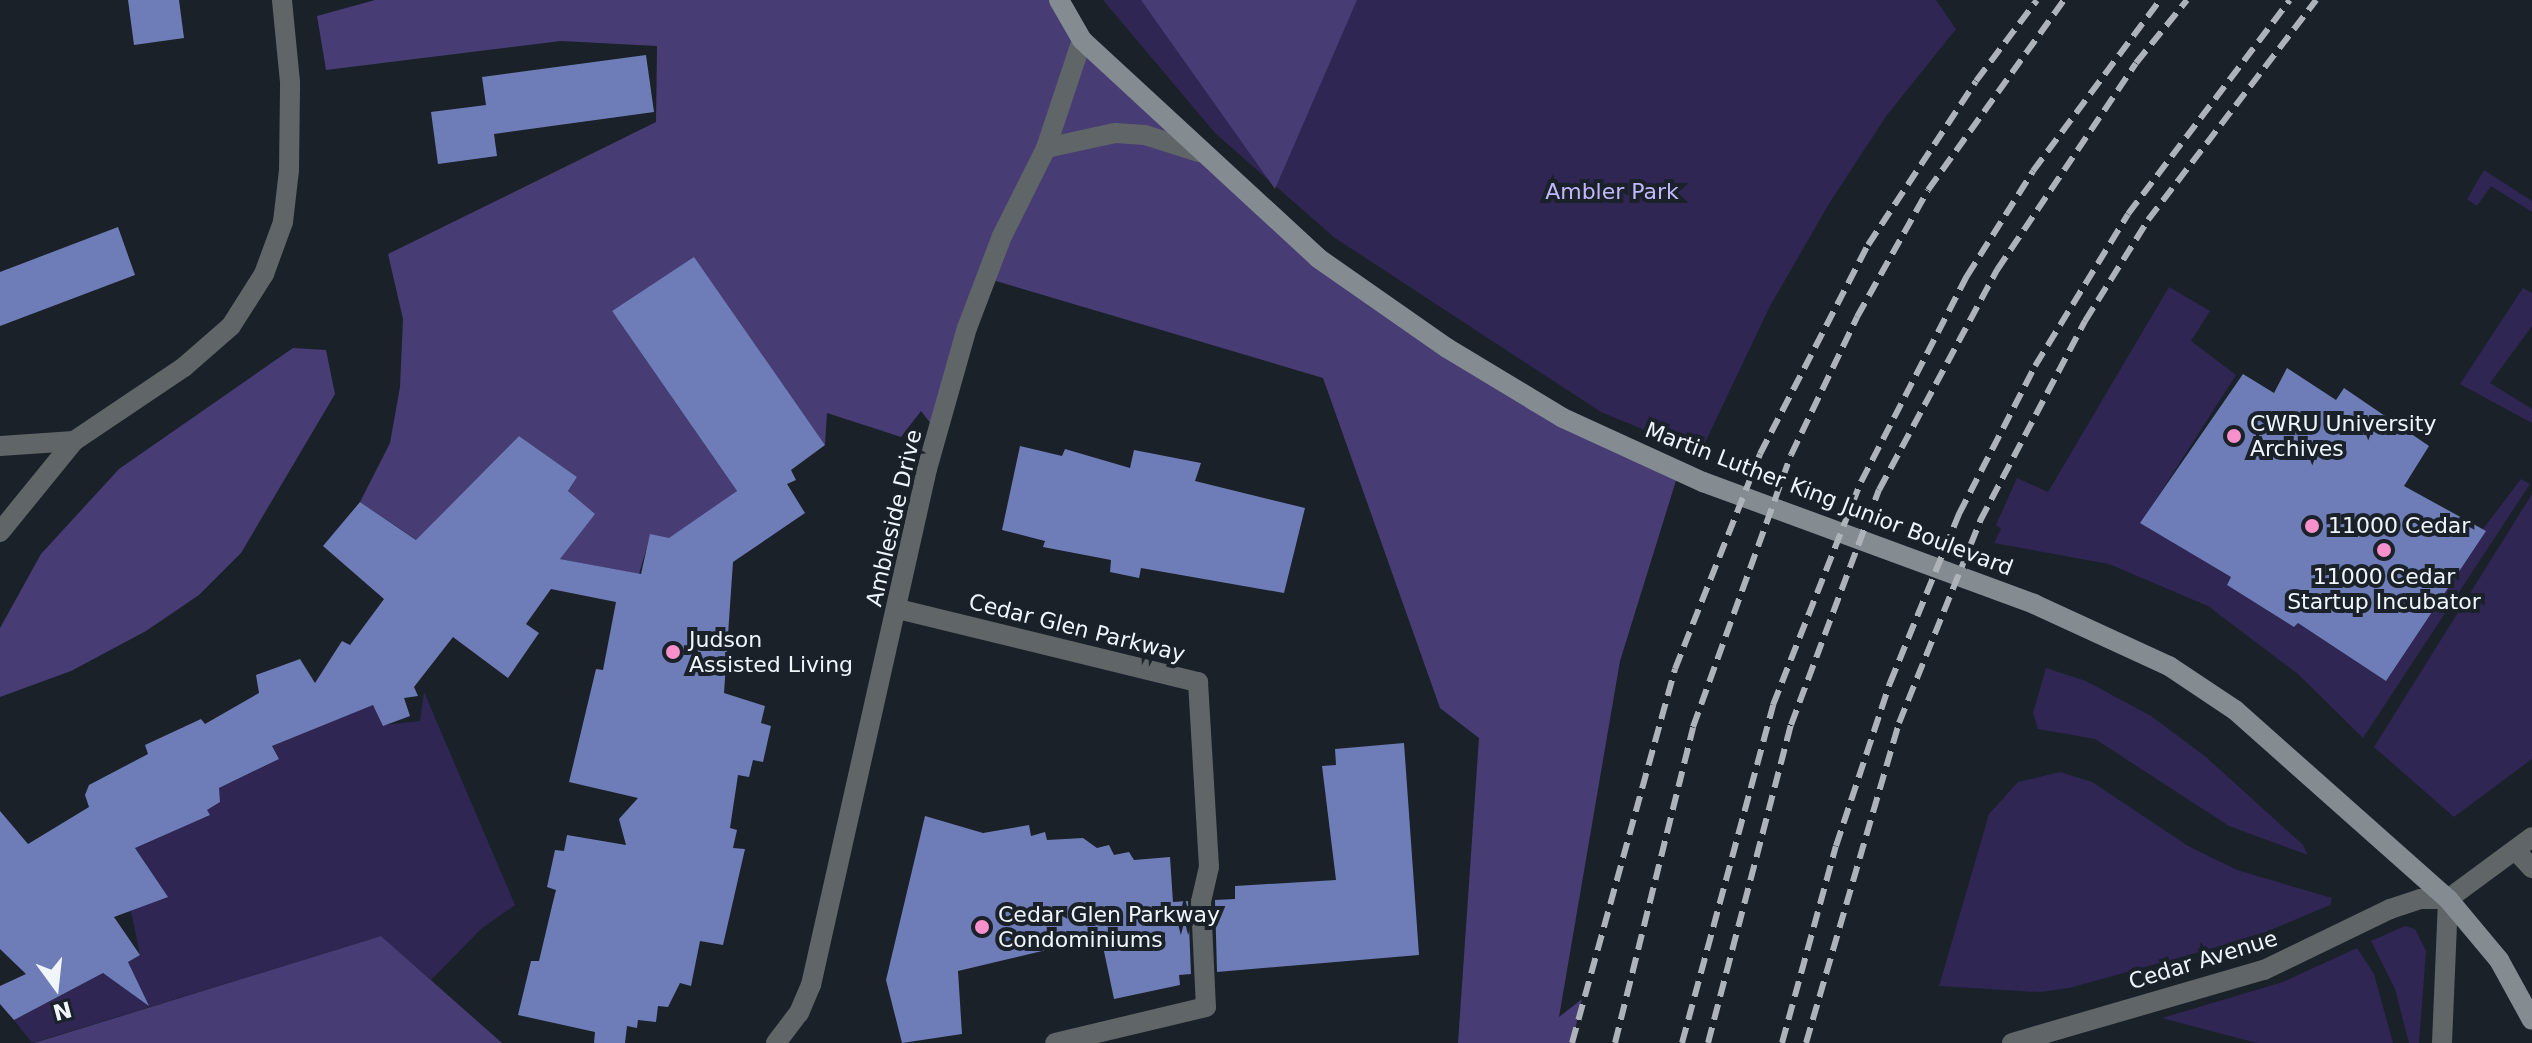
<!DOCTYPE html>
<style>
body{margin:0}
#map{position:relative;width:2532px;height:1043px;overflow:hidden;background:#1a2129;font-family:"DejaVu Sans",sans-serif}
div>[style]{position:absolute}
.green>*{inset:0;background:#2f2653}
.forest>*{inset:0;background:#473c74}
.building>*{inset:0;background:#6e7db8}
.minor>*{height:20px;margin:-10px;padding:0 10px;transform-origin:10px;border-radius:10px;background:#606568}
.tertiary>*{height:20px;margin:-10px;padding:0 10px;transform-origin:10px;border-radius:10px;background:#606568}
.secondary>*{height:20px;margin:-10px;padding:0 10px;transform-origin:10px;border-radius:10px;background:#848c92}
.rail>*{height:6px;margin-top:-3px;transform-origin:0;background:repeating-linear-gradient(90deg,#adb3b9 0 16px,transparent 0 24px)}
.dots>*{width:22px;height:22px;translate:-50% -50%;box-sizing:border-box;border:4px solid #1a2129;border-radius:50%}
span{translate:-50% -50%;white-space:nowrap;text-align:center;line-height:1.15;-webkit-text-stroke:8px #1a2129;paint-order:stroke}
.park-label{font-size:22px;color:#c1b7fd}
.poi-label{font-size:22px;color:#f0f5fb}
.left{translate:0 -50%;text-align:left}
.street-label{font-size:22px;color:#f0f5fb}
.north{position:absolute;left:16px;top:947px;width:80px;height:80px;-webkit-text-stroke:6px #1a2129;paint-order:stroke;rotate:165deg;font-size:22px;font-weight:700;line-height:32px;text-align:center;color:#f0f5fb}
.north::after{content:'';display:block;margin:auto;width:28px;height:36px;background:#f0f5fb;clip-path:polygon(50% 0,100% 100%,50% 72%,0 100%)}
</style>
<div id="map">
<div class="green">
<i style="clip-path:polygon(1103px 0,1936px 0,1956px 29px,1887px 115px,1830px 202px,1770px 306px,1700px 453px,1601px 412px,1335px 238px,1215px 133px)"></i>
<i style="clip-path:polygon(2484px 170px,2532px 201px,2532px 212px,2491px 186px,2477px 206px,2467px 199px)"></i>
<i style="clip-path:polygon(2169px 287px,2210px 311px,2191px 341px,2236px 375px,2141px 523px,2231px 577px,2227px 585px,2294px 627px,2300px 621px,2386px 680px,2483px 529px,2521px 479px,2530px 484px,2363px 738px,2298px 674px,2208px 606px,2109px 564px,1994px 543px,2001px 529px,1996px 525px,2017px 478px,2048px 492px)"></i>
<i style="clip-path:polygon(2523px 288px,2532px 293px,2532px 326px,2490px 383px,2532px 409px,2532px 423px,2460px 384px)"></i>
<i style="clip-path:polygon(2532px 494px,2532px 759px,2454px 817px,2374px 747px)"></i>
<i style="clip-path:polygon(2046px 668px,2086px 681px,2151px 716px,2206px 757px,2303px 845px,2308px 855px,2229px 826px,2095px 739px,2038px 729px,2033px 713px)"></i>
<i style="clip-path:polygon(424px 692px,515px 905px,481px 929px,431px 980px,381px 936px,32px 1043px,14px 1020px,103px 973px,120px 985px,134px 975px,128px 962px,140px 955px,131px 911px,166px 895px,131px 841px,209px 816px,207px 810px,219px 788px,279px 759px,272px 746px,333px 719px,373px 705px,384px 725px,420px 721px)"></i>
<i style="clip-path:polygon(2060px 772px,2092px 782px,2188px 846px,2237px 870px,2332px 898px,2330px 905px,2254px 937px,2069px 988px,2040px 992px,1939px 986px,1989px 814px,2018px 782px)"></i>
<i style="clip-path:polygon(2405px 926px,2415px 929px,2426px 951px,2419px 1043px,2409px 1043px,2395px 989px,2371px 941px)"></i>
<i style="clip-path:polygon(2357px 948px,2374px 974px,2393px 1043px,2257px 1043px,2162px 1018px,2283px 982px)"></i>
</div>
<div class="forest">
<i style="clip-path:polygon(375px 0,1059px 0,1082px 40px,1199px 152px,1447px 348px,1679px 471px,1620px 661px,1559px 1017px,1582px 999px,1572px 1043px,1458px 1043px,1479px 738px,1440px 708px,1323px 378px,986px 278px,938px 433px,921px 411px,901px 437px,827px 413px,825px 445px,694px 258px,612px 311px,737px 491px,678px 540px,650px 537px,639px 574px,560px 559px,594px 514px,568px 491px,577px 477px,519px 436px,435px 521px,436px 553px,360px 502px,390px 443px,400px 387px,403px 319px,388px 254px,656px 122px,657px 46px,561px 41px,326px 70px,317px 16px)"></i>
<i style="clip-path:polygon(1141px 0,1357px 0,1275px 189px)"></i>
<i style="clip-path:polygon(293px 348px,326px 350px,335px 394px,241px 553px,199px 595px,146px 631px,71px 671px,0 697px,0 628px,41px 554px,119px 469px)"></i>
<i style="clip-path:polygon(381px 936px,502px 1043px,34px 1043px)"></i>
</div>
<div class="building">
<i style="clip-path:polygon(128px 0,179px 0,184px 38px,134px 45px)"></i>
<i style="clip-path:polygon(646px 55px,654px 112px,494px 134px,497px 156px,438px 164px,431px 112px,486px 105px,482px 77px)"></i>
<i style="clip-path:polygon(118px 227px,135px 275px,0 326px,0 272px)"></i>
<i style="clip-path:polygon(694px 257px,825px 445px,791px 470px,796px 480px,787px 484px,805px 513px,733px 562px,724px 693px,765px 706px,761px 723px,771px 726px,763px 762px,753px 760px,749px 777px,738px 775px,730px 828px,737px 830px,733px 848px,745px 849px,723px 945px,700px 941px,691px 986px,680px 983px,668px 1007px,658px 1006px,656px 1022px,638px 1020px,637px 1028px,627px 1026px,625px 1043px,594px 1043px,595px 1032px,518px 1015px,531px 961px,539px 961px,552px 906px,556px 890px,547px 887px,555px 850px,564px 851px,567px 835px,626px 845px,619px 819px,638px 798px,569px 782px,596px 669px,603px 670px,616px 602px,551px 589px,526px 624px,539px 633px,508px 678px,453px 637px,414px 687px,418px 696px,404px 698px,410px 716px,383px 726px,373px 705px,272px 746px,279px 759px,219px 788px,220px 802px,207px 810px,210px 815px,135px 848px,168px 897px,114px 917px,140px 955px,128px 962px,149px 1006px,103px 973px,14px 1020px,0 1004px,0 986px,26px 974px,0 949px,0 811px,28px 844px,89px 807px,85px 795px,89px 785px,148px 754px,145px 745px,201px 719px,205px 724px,259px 693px,256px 675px,300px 659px,315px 683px,342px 641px,350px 645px,384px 599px,323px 546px,360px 502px,416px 540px,519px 436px,577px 477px,568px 491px,595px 514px,560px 559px,641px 574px,650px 534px,669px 538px,737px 491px,612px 311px)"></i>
<i style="clip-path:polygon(2287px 368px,2336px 400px,2344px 388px,2429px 446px,2404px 486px,2486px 531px,2386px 681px,2298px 623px,2294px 627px,2227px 585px,2231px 577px,2140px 523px,2243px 374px,2274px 393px)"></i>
<i style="clip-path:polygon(1020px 446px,1062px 456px,1065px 449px,1130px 468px,1134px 450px,1201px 463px,1195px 481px,1305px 508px,1284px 593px,1141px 568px,1139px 578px,1110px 572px,1111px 560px,1043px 547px,1045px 541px,1002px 530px)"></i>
<i style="clip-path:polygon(1404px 743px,1419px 955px,1217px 972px,1215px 900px,1235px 899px,1235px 886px,1336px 880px,1322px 766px,1336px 765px,1335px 749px)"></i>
<i style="clip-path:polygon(925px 816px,983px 833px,1029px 825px,1031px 836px,1045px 832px,1047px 840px,1083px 838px,1097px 848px,1109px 845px,1114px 855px,1129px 852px,1134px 860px,1170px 857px,1173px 902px,1188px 901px,1191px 974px,1179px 975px,1180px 985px,1114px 999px,1101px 937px,958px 971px,962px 1034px,902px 1043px,886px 980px)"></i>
</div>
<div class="minor">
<i style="left:1046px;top:148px;width:71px;rotate:-12.3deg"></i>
<i style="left:1115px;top:133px;width:30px;rotate:4deg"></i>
<i style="left:1145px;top:135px;width:57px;rotate:17.5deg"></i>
<i style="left:0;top:446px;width:74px;rotate:-3.9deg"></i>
<i style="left:0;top:532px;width:117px;rotate:-50.9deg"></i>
<i style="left:74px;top:441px;width:133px;rotate:-33.9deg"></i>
<i style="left:184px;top:367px;width:62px;rotate:-41.1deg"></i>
<i style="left:231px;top:326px;width:62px;rotate:-57.6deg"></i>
<i style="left:264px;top:274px;width:55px;rotate:-69.9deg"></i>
<i style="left:283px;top:222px;width:52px;rotate:-83.4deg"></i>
<i style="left:289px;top:170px;width:88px;rotate:-89.3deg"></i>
<i style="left:290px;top:82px;width:82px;rotate:-95.6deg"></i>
<i style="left:898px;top:609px;width:309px;rotate:13.7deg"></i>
<i style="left:1198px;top:682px;width:185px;rotate:86.6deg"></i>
<i style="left:1209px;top:867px;width:36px;rotate:103deg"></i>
<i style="left:1201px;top:902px;width:105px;rotate:87.3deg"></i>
<i style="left:1206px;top:1007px;width:155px;rotate:166.6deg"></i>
<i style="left:776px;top:1043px;width:38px;rotate:-53deg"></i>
<i style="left:799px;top:1013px;width:30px;rotate:-67deg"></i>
<i style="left:811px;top:985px;width:529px;rotate:-77.33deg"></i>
<i style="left:927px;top:469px;width:147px;rotate:-74.2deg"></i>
<i style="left:967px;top:328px;width:98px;rotate:-69.2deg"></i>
<i style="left:1002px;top:236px;width:98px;rotate:-63.4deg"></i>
<i style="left:1046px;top:148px;width:114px;rotate:-71.6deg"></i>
<i style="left:2442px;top:1043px;width:144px;rotate:-87.6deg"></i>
</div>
<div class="tertiary">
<i style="left:2515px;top:850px;width:25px;rotate:47deg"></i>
<i style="left:2012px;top:1043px;width:262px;rotate:-16.2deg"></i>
<i style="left:2264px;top:970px;width:140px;rotate:-25.8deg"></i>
<i style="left:2390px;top:909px;width:32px;rotate:-18deg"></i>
<i style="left:2420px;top:899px;width:28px"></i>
<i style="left:2448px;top:899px;width:104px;rotate:-36.4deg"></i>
</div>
<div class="secondary">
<i style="left:1059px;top:0;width:46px;rotate:60.1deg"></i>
<i style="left:1082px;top:40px;width:321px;rotate:42.7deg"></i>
<i style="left:1318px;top:258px;width:157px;rotate:34.9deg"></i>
<i style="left:1447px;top:348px;width:135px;rotate:31.1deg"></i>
<i style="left:1563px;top:418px;width:154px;rotate:24.6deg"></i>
<i style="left:1703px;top:482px;width:353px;rotate:20.2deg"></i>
<i style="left:2034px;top:604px;width:149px;rotate:24.7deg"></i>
<i style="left:2169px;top:666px;width:79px;rotate:33.7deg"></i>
<i style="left:2235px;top:710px;width:285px;rotate:41.6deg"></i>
<i style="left:2448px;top:899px;width:80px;rotate:50.1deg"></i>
<i style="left:2499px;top:960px;width:68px;rotate:61.2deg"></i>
</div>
<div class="rail">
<i style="left:1572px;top:1043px;width:388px;rotate:-74.6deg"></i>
<i style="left:1675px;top:669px;width:231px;rotate:-68.4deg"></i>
<i style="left:1760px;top:454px;width:235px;rotate:-62.7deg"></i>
<i style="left:1868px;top:245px;width:196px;rotate:-56.6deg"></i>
<i style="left:1976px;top:81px;width:101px;rotate:-53deg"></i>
<i style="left:1615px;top:1043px;width:325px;rotate:-76.1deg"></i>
<i style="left:1693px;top:727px;width:289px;rotate:-70.2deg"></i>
<i style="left:1791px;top:455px;width:153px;rotate:-64.4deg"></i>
<i style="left:1857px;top:317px;width:145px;rotate:-60.8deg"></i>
<i style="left:1928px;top:190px;width:234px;rotate:-54.4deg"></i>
<i style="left:1682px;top:1043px;width:350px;rotate:-74.9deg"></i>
<i style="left:1773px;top:705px;width:240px;rotate:-68.5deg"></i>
<i style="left:1861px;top:482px;width:232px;rotate:-62.8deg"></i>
<i style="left:1967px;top:276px;width:124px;rotate:-57.8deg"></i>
<i style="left:2033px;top:171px;width:213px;rotate:-53.4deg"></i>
<i style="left:1708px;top:1043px;width:329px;rotate:-75.4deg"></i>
<i style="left:1791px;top:725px;width:251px;rotate:-69.5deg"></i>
<i style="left:1879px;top:490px;width:250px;rotate:-61.8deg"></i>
<i style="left:1997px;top:270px;width:249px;rotate:-56.1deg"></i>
<i style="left:2136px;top:63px;width:81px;rotate:-51deg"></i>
<i style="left:1782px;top:1043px;width:204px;rotate:-74.7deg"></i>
<i style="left:1836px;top:846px;width:172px;rotate:-71.7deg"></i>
<i style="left:1890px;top:683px;width:183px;rotate:-67.8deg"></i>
<i style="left:1959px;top:514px;width:166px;rotate:-62.8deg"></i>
<i style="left:2035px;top:366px;width:178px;rotate:-58.5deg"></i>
<i style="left:2128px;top:214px;width:268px;rotate:-52.9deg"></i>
<i style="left:1806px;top:1043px;width:333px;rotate:-73.8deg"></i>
<i style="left:1899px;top:723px;width:218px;rotate:-68.1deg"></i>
<i style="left:1980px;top:521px;width:226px;rotate:-62.3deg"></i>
<i style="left:2085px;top:321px;width:119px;rotate:-58deg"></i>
<i style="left:2148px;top:220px;width:277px;rotate:-52.6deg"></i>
</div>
<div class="dots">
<i style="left:2234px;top:436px;background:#f890cc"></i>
<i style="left:2312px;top:526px;background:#f890cc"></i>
<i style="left:2384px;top:550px;background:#f890cc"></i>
<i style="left:673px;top:652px;background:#f890cc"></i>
<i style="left:982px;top:927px;background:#f890cc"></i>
</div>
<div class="park-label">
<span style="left:1612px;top:192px">Ambler Park</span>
</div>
<div class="poi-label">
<span class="left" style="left:2250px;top:436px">CWRU University<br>Archives</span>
<span class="left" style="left:2328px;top:526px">11000 Cedar</span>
<span style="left:2384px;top:589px">11000 Cedar<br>Startup Incubator</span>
<span class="left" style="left:689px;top:652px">Judson<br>Assisted Living</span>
<span class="left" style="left:998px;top:927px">Cedar Glen Parkway<br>Condominiums</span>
</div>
<div class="street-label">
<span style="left:1829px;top:499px;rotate:21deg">Martin Luther King Junior Boulevard</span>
<span style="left:894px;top:518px;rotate:-77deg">Ambleside Drive</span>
<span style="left:1077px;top:628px;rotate:14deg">Cedar Glen Parkway</span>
<span style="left:2203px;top:960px;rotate:-17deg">Cedar Avenue</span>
</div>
<div class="north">N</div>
</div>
